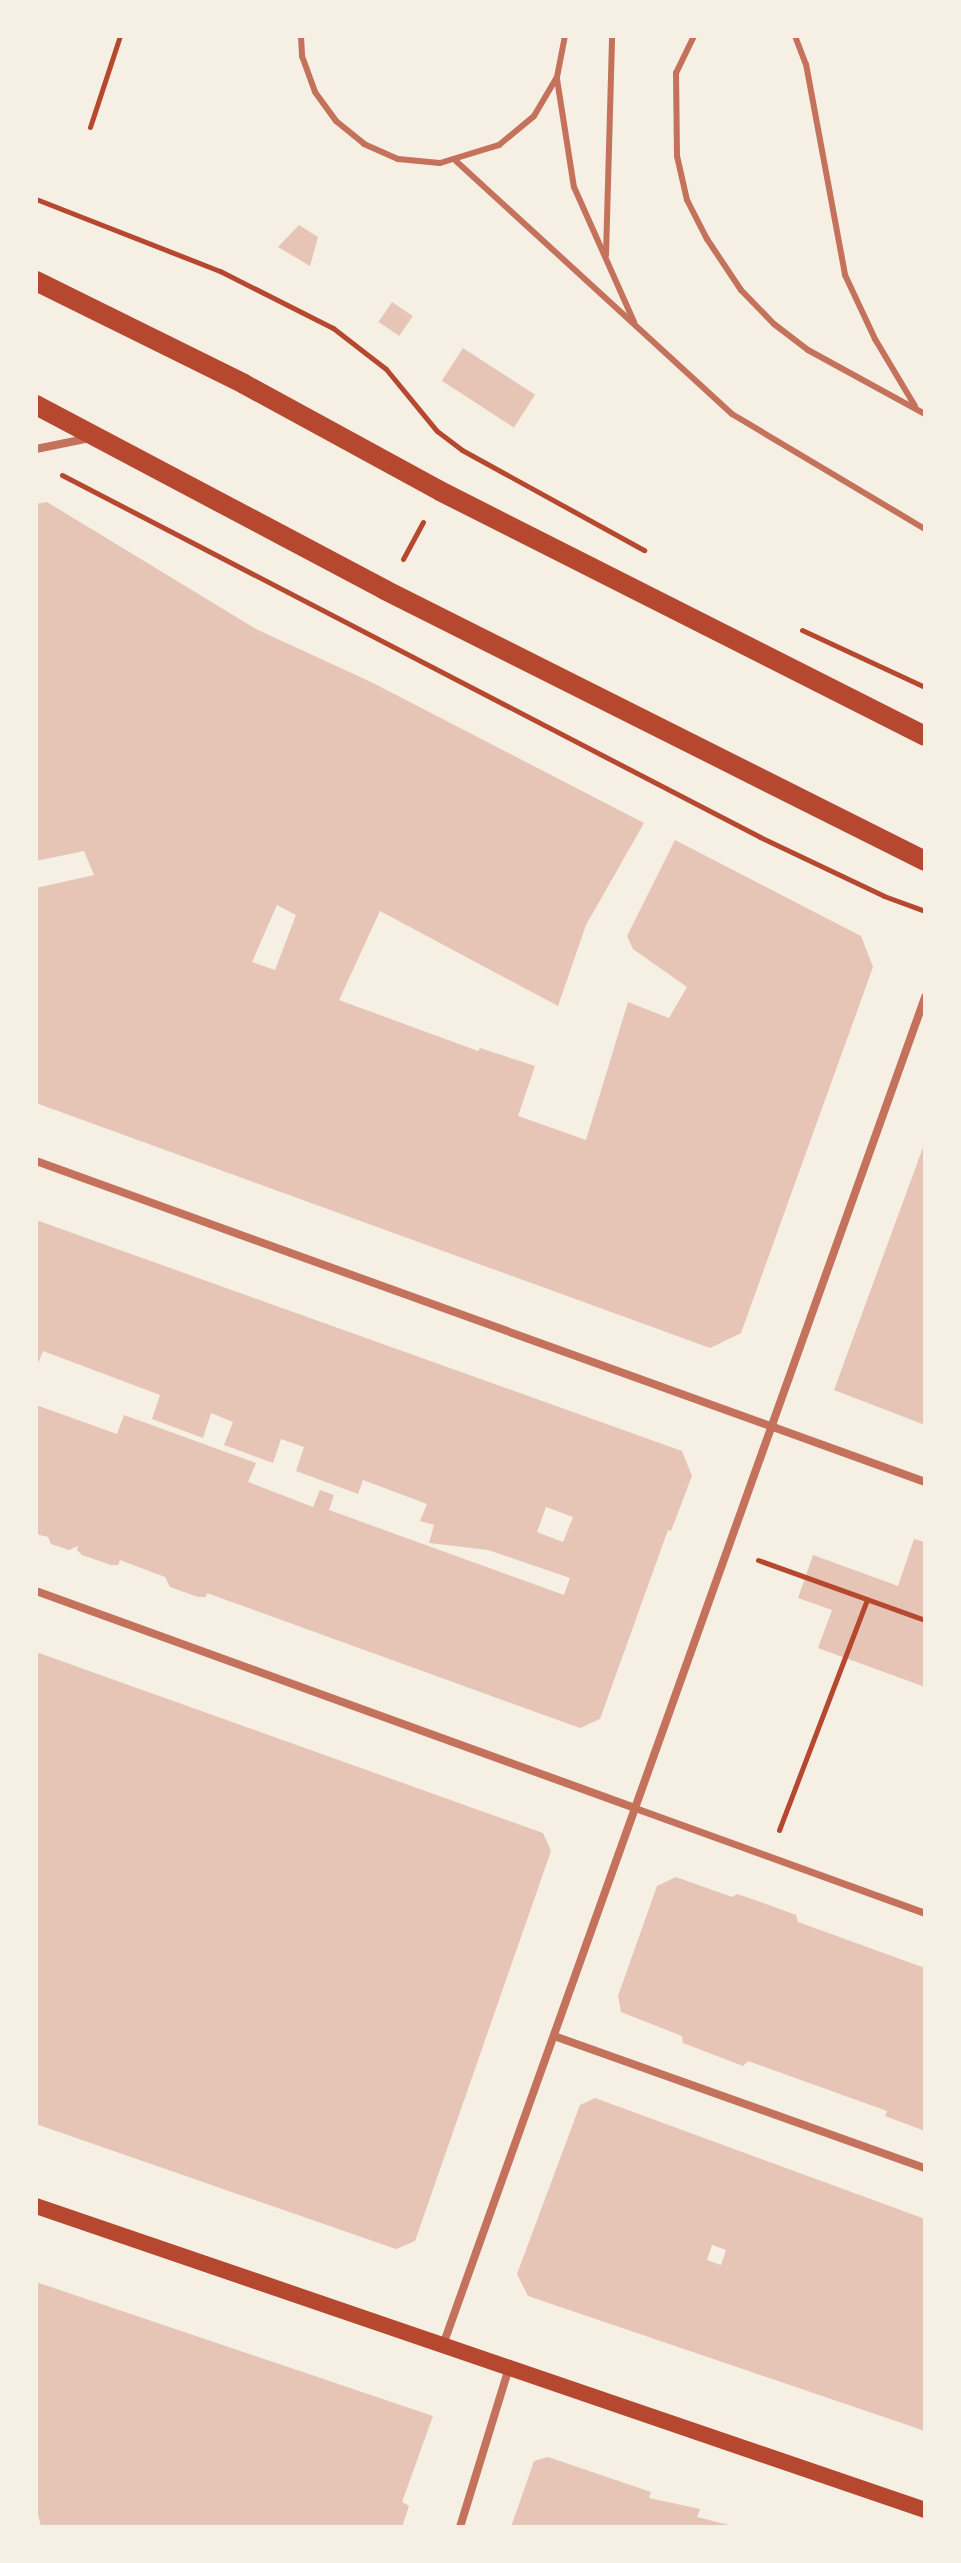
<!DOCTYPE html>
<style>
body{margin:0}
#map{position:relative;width:961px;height:2563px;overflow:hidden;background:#f6efe4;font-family:Helvetica,sans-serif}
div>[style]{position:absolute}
.building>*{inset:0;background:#e6c5b7;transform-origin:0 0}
.path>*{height:5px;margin:-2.5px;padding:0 2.5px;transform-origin:2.5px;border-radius:2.5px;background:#b5482f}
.service>*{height:6px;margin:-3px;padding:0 3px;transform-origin:3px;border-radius:3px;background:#c5725c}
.pedestrian>*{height:7px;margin:-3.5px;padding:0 3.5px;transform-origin:3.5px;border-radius:3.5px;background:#c5725c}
.minor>*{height:8px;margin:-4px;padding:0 4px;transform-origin:4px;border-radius:4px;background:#c5725c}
.secondary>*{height:16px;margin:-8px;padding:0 8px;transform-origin:8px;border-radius:8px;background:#b5482f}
.primary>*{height:20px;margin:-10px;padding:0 10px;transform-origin:10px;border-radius:10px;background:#b5482f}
span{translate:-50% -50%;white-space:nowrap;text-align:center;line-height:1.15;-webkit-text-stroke:7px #f6efe4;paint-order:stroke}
.frame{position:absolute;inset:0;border:38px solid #f6efe4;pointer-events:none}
</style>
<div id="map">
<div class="building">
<i style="clip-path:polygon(299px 225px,318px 237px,310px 266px,278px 247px)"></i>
<i style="left:392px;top:302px;width:25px;height:24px;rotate:34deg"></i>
<i style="left:463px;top:348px;width:86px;height:39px;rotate:33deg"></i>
<i style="clip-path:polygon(evenodd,47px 502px,256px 629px,371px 682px,644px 823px,586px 925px,558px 1006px,380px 911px,339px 1000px,478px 1051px,480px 1048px,535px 1066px,518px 1116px,586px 1140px,628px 1002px,669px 1018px,687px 987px,633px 949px,627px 936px,675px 840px,861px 936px,873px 967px,741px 1333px,710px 1348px,36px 1103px,36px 888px,94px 875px,84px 851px,36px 861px,36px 504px,47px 502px,277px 905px,296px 915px,275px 970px,252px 962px,277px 905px)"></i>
<i style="clip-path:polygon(925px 1142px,925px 1425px,834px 1390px)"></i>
<i style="clip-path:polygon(evenodd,36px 1220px,682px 1451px,692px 1476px,671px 1531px,668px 1530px,600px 1719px,580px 1728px,207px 1593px,206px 1597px,198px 1597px,170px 1587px,165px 1577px,120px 1560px,118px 1565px,111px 1565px,82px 1555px,77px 1550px,78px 1546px,69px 1550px,51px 1544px,48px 1537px,36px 1534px,36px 1405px,117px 1434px,124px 1415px,256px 1463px,248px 1482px,313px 1507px,320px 1490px,334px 1495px,329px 1510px,564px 1595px,570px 1578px,488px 1550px,429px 1543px,434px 1525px,420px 1521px,427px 1504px,363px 1480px,358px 1494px,296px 1471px,304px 1447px,281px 1439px,273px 1463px,224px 1445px,233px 1422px,211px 1413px,203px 1438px,152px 1419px,160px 1395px,43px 1351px,36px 1368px,36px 1220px,546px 1507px,573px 1517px,563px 1542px,537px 1532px,546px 1507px)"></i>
<i style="clip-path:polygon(914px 1539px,925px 1542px,925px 1687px,818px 1648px,832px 1610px,798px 1598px,813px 1555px,898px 1586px)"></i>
<i style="clip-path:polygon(36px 1652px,543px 1833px,551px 1851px,415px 2241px,396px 2249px,36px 2124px)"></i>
<i style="clip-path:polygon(676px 1877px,732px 1897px,737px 1894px,755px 1900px,796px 1915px,798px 1922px,925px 1968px,925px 2131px,885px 2116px,887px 2111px,748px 2061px,743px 2066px,683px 2043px,682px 2036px,621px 2012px,618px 1996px,657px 1886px)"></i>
<i style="clip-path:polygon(evenodd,595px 2098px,925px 2219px,925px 2431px,528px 2296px,517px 2274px,580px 2105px,595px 2098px,712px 2245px,726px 2250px,721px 2265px,707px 2260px,712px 2245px)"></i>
<i style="clip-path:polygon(36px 2282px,433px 2416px,402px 2502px,409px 2506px,402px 2527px,41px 2527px,36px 2505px)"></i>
<i style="clip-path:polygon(548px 2457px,651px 2492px,649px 2498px,700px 2509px,697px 2517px,737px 2527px,511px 2527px,534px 2461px)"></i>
</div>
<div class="path">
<i style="left:90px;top:127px;width:96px;rotate:-71.8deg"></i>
<i style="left:36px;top:199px;width:198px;rotate:21.4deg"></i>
<i style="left:220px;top:271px;width:127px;rotate:26.8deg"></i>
<i style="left:333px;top:328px;width:67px;rotate:37.7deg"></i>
<i style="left:386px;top:369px;width:80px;rotate:50.6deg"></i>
<i style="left:437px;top:431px;width:31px;rotate:37deg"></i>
<i style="left:462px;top:450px;width:208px;rotate:28.8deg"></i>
<i style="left:62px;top:475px;width:786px;rotate:27.41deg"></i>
<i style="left:760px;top:837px;width:137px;rotate:25.4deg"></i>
<i style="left:884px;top:896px;width:44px;rotate:20.1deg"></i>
<i style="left:403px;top:559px;width:42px;rotate:-61.6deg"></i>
<i style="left:802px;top:630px;width:136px;rotate:24.9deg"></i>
<i style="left:758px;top:1560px;width:177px;rotate:19.8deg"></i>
<i style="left:779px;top:1830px;width:247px;rotate:-69.1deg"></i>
</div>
<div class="service">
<i style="left:301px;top:36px;width:20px;rotate:87deg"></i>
<i style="left:302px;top:56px;width:38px;rotate:70deg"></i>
<i style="left:315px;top:92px;width:36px;rotate:54deg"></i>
<i style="left:336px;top:121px;width:36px;rotate:39deg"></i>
<i style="left:364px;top:144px;width:37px;rotate:24deg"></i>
<i style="left:398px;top:159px;width:42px;rotate:5.4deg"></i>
<i style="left:440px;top:163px;width:62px;rotate:-17deg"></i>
<i style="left:499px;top:145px;width:45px;rotate:-39.6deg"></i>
<i style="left:534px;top:116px;width:45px;rotate:-59.5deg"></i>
<i style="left:557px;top:77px;width:42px;rotate:-79deg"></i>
<i style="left:694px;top:36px;width:41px;rotate:115.9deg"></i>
<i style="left:676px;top:73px;width:83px;rotate:89.3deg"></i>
<i style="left:677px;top:156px;width:45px;rotate:77.2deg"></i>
<i style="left:687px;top:200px;width:44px;rotate:62.9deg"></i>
<i style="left:707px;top:239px;width:61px;rotate:56.3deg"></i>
<i style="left:741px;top:290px;width:47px;rotate:45.9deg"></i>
<i style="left:774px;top:324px;width:43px;rotate:37.4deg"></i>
<i style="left:808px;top:350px;width:133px;rotate:28.7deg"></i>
<i style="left:795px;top:36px;width:30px;rotate:69deg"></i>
<i style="left:806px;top:64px;width:215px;rotate:79.5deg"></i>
<i style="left:845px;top:275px;width:71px;rotate:64.9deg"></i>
<i style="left:875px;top:339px;width:78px;rotate:59.2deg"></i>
<i style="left:557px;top:79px;width:109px;rotate:81.1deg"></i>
<i style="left:574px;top:187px;width:148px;rotate:66deg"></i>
<i style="left:456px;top:161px;width:374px;rotate:42.5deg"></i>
<i style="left:732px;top:414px;width:225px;rotate:30.8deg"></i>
<i style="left:606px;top:255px;width:219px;rotate:-88.4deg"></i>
</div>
<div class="pedestrian">
<i style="left:635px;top:1808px;width:308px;rotate:19.9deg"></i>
</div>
<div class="minor">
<i style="left:36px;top:449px;width:55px;rotate:-11.5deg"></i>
<i style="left:36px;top:1161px;width:945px;rotate:19.85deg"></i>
<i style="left:36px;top:1591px;width:637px;rotate:19.91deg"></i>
<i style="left:554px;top:2036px;width:394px;rotate:19.6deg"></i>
<i style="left:443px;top:2345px;width:1432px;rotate:-70.32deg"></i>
<i style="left:460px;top:2527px;width:166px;rotate:-72.9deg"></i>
</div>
<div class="secondary">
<i style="left:36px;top:2206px;width:940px;rotate:18.88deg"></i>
</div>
<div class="primary">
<i style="left:36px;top:281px;width:232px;rotate:26.3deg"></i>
<i style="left:244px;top:384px;width:223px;rotate:28.6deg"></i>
<i style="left:440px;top:491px;width:543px;rotate:26.8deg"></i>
<i style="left:36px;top:405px;width:395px;rotate:27.9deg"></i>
<i style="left:385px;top:590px;width:604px;rotate:26.65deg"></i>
</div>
<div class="frame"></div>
</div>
